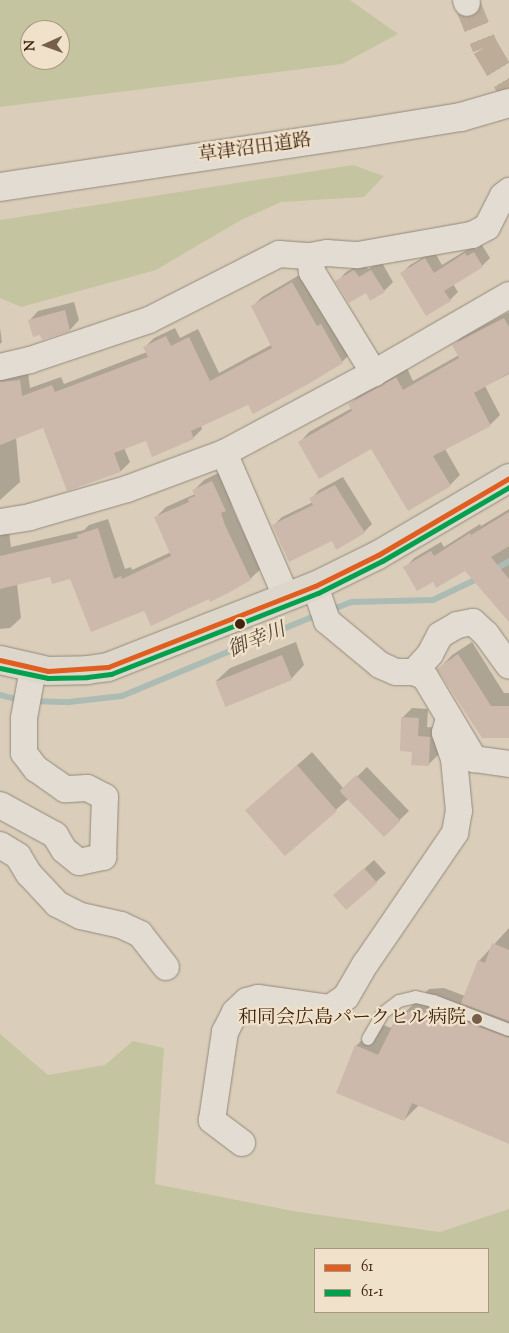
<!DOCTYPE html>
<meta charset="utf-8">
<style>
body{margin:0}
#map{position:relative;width:509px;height:1333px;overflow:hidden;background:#daceba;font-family:"Sorts Mill Goudy","Noto Serif JP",serif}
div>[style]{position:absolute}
.green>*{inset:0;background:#c5c4a0}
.shadow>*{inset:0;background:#0003}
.stream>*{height:6px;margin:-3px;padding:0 3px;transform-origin:3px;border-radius:3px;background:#acbcb4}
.building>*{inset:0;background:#cdb9ac;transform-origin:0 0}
.street-tunnel>*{height:26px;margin-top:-13px;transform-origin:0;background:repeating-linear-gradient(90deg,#bcac98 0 26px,transparent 0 39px)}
.roads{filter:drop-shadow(0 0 1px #94897b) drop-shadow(0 0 1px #94897b)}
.lane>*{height:12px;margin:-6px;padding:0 6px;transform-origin:6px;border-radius:6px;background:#e2dcd2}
.street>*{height:26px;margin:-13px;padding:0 13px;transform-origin:13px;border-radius:13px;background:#e2dcd2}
.secondary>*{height:28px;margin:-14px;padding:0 14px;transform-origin:14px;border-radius:14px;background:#e2dcd2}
.primary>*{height:28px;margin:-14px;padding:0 14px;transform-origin:14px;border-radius:14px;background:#ddd6ca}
.bus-1>*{height:5px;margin:-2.5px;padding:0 2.5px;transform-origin:2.5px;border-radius:2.5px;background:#e05e20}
.bus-2>*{height:5px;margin:-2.5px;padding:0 2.5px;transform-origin:2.5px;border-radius:2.5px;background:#03a04e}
.dots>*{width:14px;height:14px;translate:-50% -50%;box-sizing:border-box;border:2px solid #efe1ca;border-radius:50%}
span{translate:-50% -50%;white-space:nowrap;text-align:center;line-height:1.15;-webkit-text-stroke:4.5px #efe1ca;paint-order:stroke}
.street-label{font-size:19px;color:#42240f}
.poi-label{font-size:19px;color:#42240f}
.right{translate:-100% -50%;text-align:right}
.water-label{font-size:20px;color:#584838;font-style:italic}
.legend{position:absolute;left:314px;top:1248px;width:175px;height:65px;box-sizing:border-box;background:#efe1ca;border:1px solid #aa957f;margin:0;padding:6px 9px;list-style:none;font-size:15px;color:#42240f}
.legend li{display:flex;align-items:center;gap:10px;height:25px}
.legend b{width:25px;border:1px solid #aa957f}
.north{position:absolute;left:20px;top:20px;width:50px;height:50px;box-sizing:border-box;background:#efe1ca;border:1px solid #aa957f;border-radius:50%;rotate:268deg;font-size:14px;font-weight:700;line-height:20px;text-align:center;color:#42240f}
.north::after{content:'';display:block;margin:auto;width:18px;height:22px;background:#77604b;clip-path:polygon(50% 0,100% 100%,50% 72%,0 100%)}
</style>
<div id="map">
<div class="green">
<i style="clip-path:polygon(evenodd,0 0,350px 0,398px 34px,342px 64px,0 107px,0 0,30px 30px,60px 30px,60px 60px,30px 60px,30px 30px)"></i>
<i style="clip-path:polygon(353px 165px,384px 176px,364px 197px,281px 202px,241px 220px,156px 270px,21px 307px,0 298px,0 220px)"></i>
<i style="clip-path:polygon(evenodd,0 1034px,48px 1075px,105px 1065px,133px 1041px,164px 1048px,155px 1184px,293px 1211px,440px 1232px,509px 1209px,509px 1333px,0 1333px,0 1034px,488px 1249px,488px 1312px,315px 1312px,315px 1249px,488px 1249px)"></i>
</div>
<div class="shadow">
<i style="clip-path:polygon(482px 245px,490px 258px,482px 266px,453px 284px,458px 292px,450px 300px,402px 273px,410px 265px,434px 251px,442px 265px,473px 246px,476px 249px)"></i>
<i style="clip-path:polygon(381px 261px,393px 282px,384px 291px,366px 291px,337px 282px,346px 272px,364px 262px,368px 269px)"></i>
<i style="clip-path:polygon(301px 274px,351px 353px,342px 362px,201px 425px,202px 429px,193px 438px,147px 439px,124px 448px,130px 462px,121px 471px,68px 489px,44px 427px,16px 437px,20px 482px,0 500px,0 378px,28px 372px,30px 388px,61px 377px,64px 384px,147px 352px,145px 347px,154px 338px,175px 328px,180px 338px,198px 329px,219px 373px,271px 345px,253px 306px,262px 297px)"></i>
<i style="clip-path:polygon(74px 302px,79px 320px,70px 330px,29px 321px,38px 311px)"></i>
<i style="clip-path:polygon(509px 312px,509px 374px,485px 386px,500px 415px,490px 425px,445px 449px,460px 475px,450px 485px,371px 447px,300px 442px,309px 432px,352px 408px,350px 404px,360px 394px,407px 368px,413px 381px,459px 355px,453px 346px,463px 336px)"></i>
<i style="clip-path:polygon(0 328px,2px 342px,0 344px)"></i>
<i style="clip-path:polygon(222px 471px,235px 500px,231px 504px,235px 514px,261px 569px,250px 579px,210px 597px,145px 610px,71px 577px,51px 576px,17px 584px,21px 618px,10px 628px,0 629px,0 532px,9px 531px,11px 547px,84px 530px,89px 525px,108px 519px,125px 569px,131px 567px,132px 570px,171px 552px,156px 517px,166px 507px,195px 494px,194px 490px,204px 480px)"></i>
<i style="clip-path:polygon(343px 477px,372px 524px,364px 532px,332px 540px,273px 526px,282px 517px,313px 502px,311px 499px,319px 490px)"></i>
<i style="clip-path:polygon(509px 509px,509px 620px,465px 569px,433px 580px,405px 568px,414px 558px,441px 542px,444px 547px,480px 524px,481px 526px)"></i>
<i style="clip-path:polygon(296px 642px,304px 665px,291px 679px,216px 681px,230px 668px)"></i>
<i style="clip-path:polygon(472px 642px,504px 693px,509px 693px,509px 738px,439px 669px,452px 655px)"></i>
<i style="clip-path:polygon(412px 708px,428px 709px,427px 727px,439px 728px,438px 755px,428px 765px,413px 750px,402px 718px)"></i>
<i style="clip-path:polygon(312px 752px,344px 789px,367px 767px,409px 811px,384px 835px,348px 799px,285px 855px,247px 810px)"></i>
<i style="clip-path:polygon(374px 860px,386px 873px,376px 882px,345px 886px)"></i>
<i style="clip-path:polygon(509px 928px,509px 1142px,419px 1105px,404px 1120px,356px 1046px,379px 1023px,391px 1028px,394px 1023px,429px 989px,444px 988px,465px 996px,479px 961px)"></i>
</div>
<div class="stream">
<i style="left:492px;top:571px;width:20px;rotate:-30deg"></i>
<i style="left:328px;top:611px;width:26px;rotate:-21deg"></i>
<i style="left:352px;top:602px;width:81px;rotate:-1.4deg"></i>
<i style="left:433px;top:600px;width:51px;rotate:-25.6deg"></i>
<i style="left:0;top:695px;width:21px;rotate:14deg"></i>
<i style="left:33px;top:701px;width:36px;rotate:2deg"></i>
<i style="left:69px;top:702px;width:53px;rotate:-6.5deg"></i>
<i style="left:122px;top:696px;width:213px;rotate:-22.6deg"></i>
</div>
<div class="building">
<i style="clip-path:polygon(474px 252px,483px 267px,444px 291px,451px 301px,426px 316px,400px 273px,425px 258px,434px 273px,465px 253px,467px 256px)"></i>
<i style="clip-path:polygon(354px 270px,359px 277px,371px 270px,385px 292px,370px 301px,366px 293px,349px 303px,335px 281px)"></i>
<i style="clip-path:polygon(292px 282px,317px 326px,321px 324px,343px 363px,310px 383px,253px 414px,248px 405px,191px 431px,194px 439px,152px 457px,146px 441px,114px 453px,121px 472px,67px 491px,43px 428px,0 445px,0 382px,20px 380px,22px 396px,52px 385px,55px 392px,148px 357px,143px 347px,166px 336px,171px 346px,189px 337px,210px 381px,272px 348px,251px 306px)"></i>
<i style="clip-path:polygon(65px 310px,70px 331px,42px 340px,40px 335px,33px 337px,28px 320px)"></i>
<i style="clip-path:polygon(504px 318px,509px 327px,509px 373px,474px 393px,491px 426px,433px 456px,451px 486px,408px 511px,371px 449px,319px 479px,298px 442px,352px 411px,348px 404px,396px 377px,403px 390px,459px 358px,452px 345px)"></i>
<i style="clip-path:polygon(212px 481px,226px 511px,221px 513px,225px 525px,251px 580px,230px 592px,210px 602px,209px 599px,151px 626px,144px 611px,91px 632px,70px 579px,52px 584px,50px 577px,0 589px,0 556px,78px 538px,77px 535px,98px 528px,114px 579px,121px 576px,122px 579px,171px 556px,154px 517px,189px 502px,188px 499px,195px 496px,192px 490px)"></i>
<i style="clip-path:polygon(335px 485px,365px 533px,336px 550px,332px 541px,289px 562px,272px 525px,313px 505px,309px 498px)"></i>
<i style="clip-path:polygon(509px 512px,509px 546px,491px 557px,509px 579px,509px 622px,465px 571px,436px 588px,433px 582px,417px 591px,403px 567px,431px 551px,434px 556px,470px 533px,471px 535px)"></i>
<i style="clip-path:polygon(458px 654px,491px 706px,509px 706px,509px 738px,482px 738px,437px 669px)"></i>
<i style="left:282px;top:655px;width:27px;height:72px;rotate:68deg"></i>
<i style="clip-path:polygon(401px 717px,419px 718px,418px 736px,430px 737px,429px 766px,411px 765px,412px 752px,400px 751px)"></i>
<i style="left:297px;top:765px;width:61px;height:69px;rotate:49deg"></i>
<i style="left:356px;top:775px;width:64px;height:23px;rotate:46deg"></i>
<i style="left:364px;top:868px;width:20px;height:41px;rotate:49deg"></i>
<i style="clip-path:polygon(492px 943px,509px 950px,509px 1021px,461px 1003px,478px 960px,485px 963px)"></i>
<i style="clip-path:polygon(413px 1010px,421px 1011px,453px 1023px,455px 1018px,509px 1038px,509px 1144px,412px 1103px,404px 1121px,336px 1093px,355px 1045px,378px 1055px,397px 1017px)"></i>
</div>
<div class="street-tunnel">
<i style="left:467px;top:3px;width:48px;rotate:67.8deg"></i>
<i style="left:485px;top:47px;width:47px;rotate:59deg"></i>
</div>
<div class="roads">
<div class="lane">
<i style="left:368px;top:1039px;width:30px;rotate:-60deg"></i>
<i style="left:383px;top:1013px;width:20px;rotate:-37deg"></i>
<i style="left:399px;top:1001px;width:17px;rotate:-13deg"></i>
<i style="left:416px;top:997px;width:18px;rotate:13deg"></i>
<i style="left:434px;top:1001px;width:80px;rotate:21.1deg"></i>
</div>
<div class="street">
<i style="left:466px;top:0;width:3px;rotate:72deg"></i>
<i style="left:310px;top:256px;width:16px;rotate:83deg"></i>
<i style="left:312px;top:272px;width:119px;rotate:58.5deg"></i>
<i style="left:0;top:367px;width:31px;rotate:-13deg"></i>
<i style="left:30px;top:360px;width:126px;rotate:-18.6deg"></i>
<i style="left:149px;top:320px;width:146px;rotate:-26.9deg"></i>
<i style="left:279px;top:254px;width:31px;rotate:4deg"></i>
<i style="left:310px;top:256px;width:17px;rotate:-10deg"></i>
<i style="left:327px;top:253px;width:31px;rotate:4deg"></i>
<i style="left:358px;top:255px;width:116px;rotate:-10deg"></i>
<i style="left:472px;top:235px;width:17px;rotate:-28deg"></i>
<i style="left:487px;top:227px;width:35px;rotate:-63deg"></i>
<i style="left:503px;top:196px;width:8px;rotate:-40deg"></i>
<i style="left:224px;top:453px;width:156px;rotate:66.6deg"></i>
<i style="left:0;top:522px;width:30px;rotate:-9deg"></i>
<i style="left:30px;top:517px;width:101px;rotate:-16.1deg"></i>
<i style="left:127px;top:489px;width:103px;rotate:-20.4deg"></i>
<i style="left:224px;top:453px;width:170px;rotate:-28.1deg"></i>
<i style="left:374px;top:373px;width:156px;rotate:-30deg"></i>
<i style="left:315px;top:586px;width:37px;rotate:71deg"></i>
<i style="left:327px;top:621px;width:69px;rotate:39.7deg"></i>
<i style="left:380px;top:665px;width:17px;rotate:24deg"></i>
<i style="left:396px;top:672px;width:18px"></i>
<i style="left:414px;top:672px;width:12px;rotate:24deg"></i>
<i style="left:425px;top:677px;width:96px;rotate:59.1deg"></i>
<i style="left:474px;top:759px;width:35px;rotate:8deg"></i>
<i style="left:414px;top:672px;width:24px;rotate:-48deg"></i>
<i style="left:430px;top:654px;width:21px;rotate:-62deg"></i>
<i style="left:440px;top:635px;width:20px;rotate:-30deg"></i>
<i style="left:457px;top:625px;width:16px;rotate:-11deg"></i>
<i style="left:473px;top:622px;width:18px;rotate:43deg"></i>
<i style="left:486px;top:634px;width:39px;rotate:54deg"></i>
<i style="left:0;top:805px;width:63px;rotate:28.6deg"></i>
<i style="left:55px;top:835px;width:17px;rotate:59deg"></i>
<i style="left:64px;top:850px;width:19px;rotate:39deg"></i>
<i style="left:79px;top:862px;width:25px;rotate:-12deg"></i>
<i style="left:103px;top:857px;width:60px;rotate:-88.1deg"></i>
<i style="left:105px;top:797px;width:20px;rotate:-153deg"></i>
<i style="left:87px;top:788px;width:22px;rotate:177deg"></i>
<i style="left:65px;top:789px;width:35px;rotate:-145deg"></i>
<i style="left:36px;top:769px;width:20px;rotate:-127deg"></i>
<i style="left:24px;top:753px;width:35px;rotate:-90deg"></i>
<i style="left:24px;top:718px;width:50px;rotate:-79.6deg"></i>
<i style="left:0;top:845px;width:21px;rotate:31deg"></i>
<i style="left:18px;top:856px;width:21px;rotate:59deg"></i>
<i style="left:29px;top:874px;width:41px;rotate:47deg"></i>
<i style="left:57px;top:904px;width:27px;rotate:27deg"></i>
<i style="left:81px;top:916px;width:41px;rotate:12.7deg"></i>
<i style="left:121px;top:925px;width:21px;rotate:25deg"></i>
<i style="left:140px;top:934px;width:42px;rotate:51.8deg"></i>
<i style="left:242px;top:1143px;width:38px;rotate:-143deg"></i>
<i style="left:212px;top:1120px;width:89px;rotate:-81.6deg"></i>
<i style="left:225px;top:1032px;width:22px;rotate:-63deg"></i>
<i style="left:235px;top:1012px;width:16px;rotate:-43deg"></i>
<i style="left:247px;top:1001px;width:11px;rotate:-15deg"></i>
<i style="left:258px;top:998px;width:73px;rotate:7.9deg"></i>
<i style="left:330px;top:1008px;width:19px;rotate:-35deg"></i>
<i style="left:346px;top:997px;width:39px;rotate:-60deg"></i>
<i style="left:366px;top:963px;width:158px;rotate:-55.6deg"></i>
<i style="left:455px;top:833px;width:22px;rotate:-80deg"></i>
<i style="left:459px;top:811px;width:52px;rotate:-95.5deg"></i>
<i style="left:454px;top:759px;width:28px;rotate:-109deg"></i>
<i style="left:445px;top:733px;width:16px;rotate:-75deg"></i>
</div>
<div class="secondary">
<i style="left:0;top:187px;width:366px;rotate:-8.5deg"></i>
<i style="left:362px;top:133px;width:100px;rotate:-9.2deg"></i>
<i style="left:461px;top:117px;width:50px;rotate:-16.3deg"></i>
</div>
<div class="primary">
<i style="left:0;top:660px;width:49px;rotate:12.9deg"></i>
<i style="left:48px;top:671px;width:39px;rotate:-1deg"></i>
<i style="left:87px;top:670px;width:21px;rotate:-8deg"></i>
<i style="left:108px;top:667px;width:222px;rotate:-21.4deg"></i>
<i style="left:315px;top:586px;width:70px;rotate:-26.2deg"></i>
<i style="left:378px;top:555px;width:152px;rotate:-30.4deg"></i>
</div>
</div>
<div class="bus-1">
<i style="left:0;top:660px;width:49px;rotate:12.9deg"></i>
<i style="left:48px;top:671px;width:60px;rotate:-3.8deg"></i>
<i style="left:108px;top:667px;width:222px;rotate:-21.4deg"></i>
<i style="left:315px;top:586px;width:70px;rotate:-26.2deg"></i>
<i style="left:378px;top:555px;width:152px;rotate:-30.4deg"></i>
</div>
<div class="bus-2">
<i style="left:0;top:668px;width:49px;rotate:11.8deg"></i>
<i style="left:48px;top:678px;width:39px;rotate:-1deg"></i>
<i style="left:87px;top:677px;width:24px;rotate:-7deg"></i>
<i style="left:111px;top:674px;width:222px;rotate:-21.4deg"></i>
<i style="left:318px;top:593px;width:72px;rotate:-26.6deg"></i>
<i style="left:382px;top:561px;width:147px;rotate:-30.2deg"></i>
</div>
<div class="dots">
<i style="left:240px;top:624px;background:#42240f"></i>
<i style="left:477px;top:1019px;background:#77604b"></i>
</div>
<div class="street-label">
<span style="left:255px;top:149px;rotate:-8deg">草津沼田道路</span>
</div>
<div class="poi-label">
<span class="right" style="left:466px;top:1019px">和同会広島パークヒル病院</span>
</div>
<div class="water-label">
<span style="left:257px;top:641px;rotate:-22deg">御幸川</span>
</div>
<ul class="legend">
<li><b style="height:6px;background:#e05e20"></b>61</li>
<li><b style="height:6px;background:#03a04e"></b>61-1</li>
</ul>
<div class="north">N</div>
</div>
